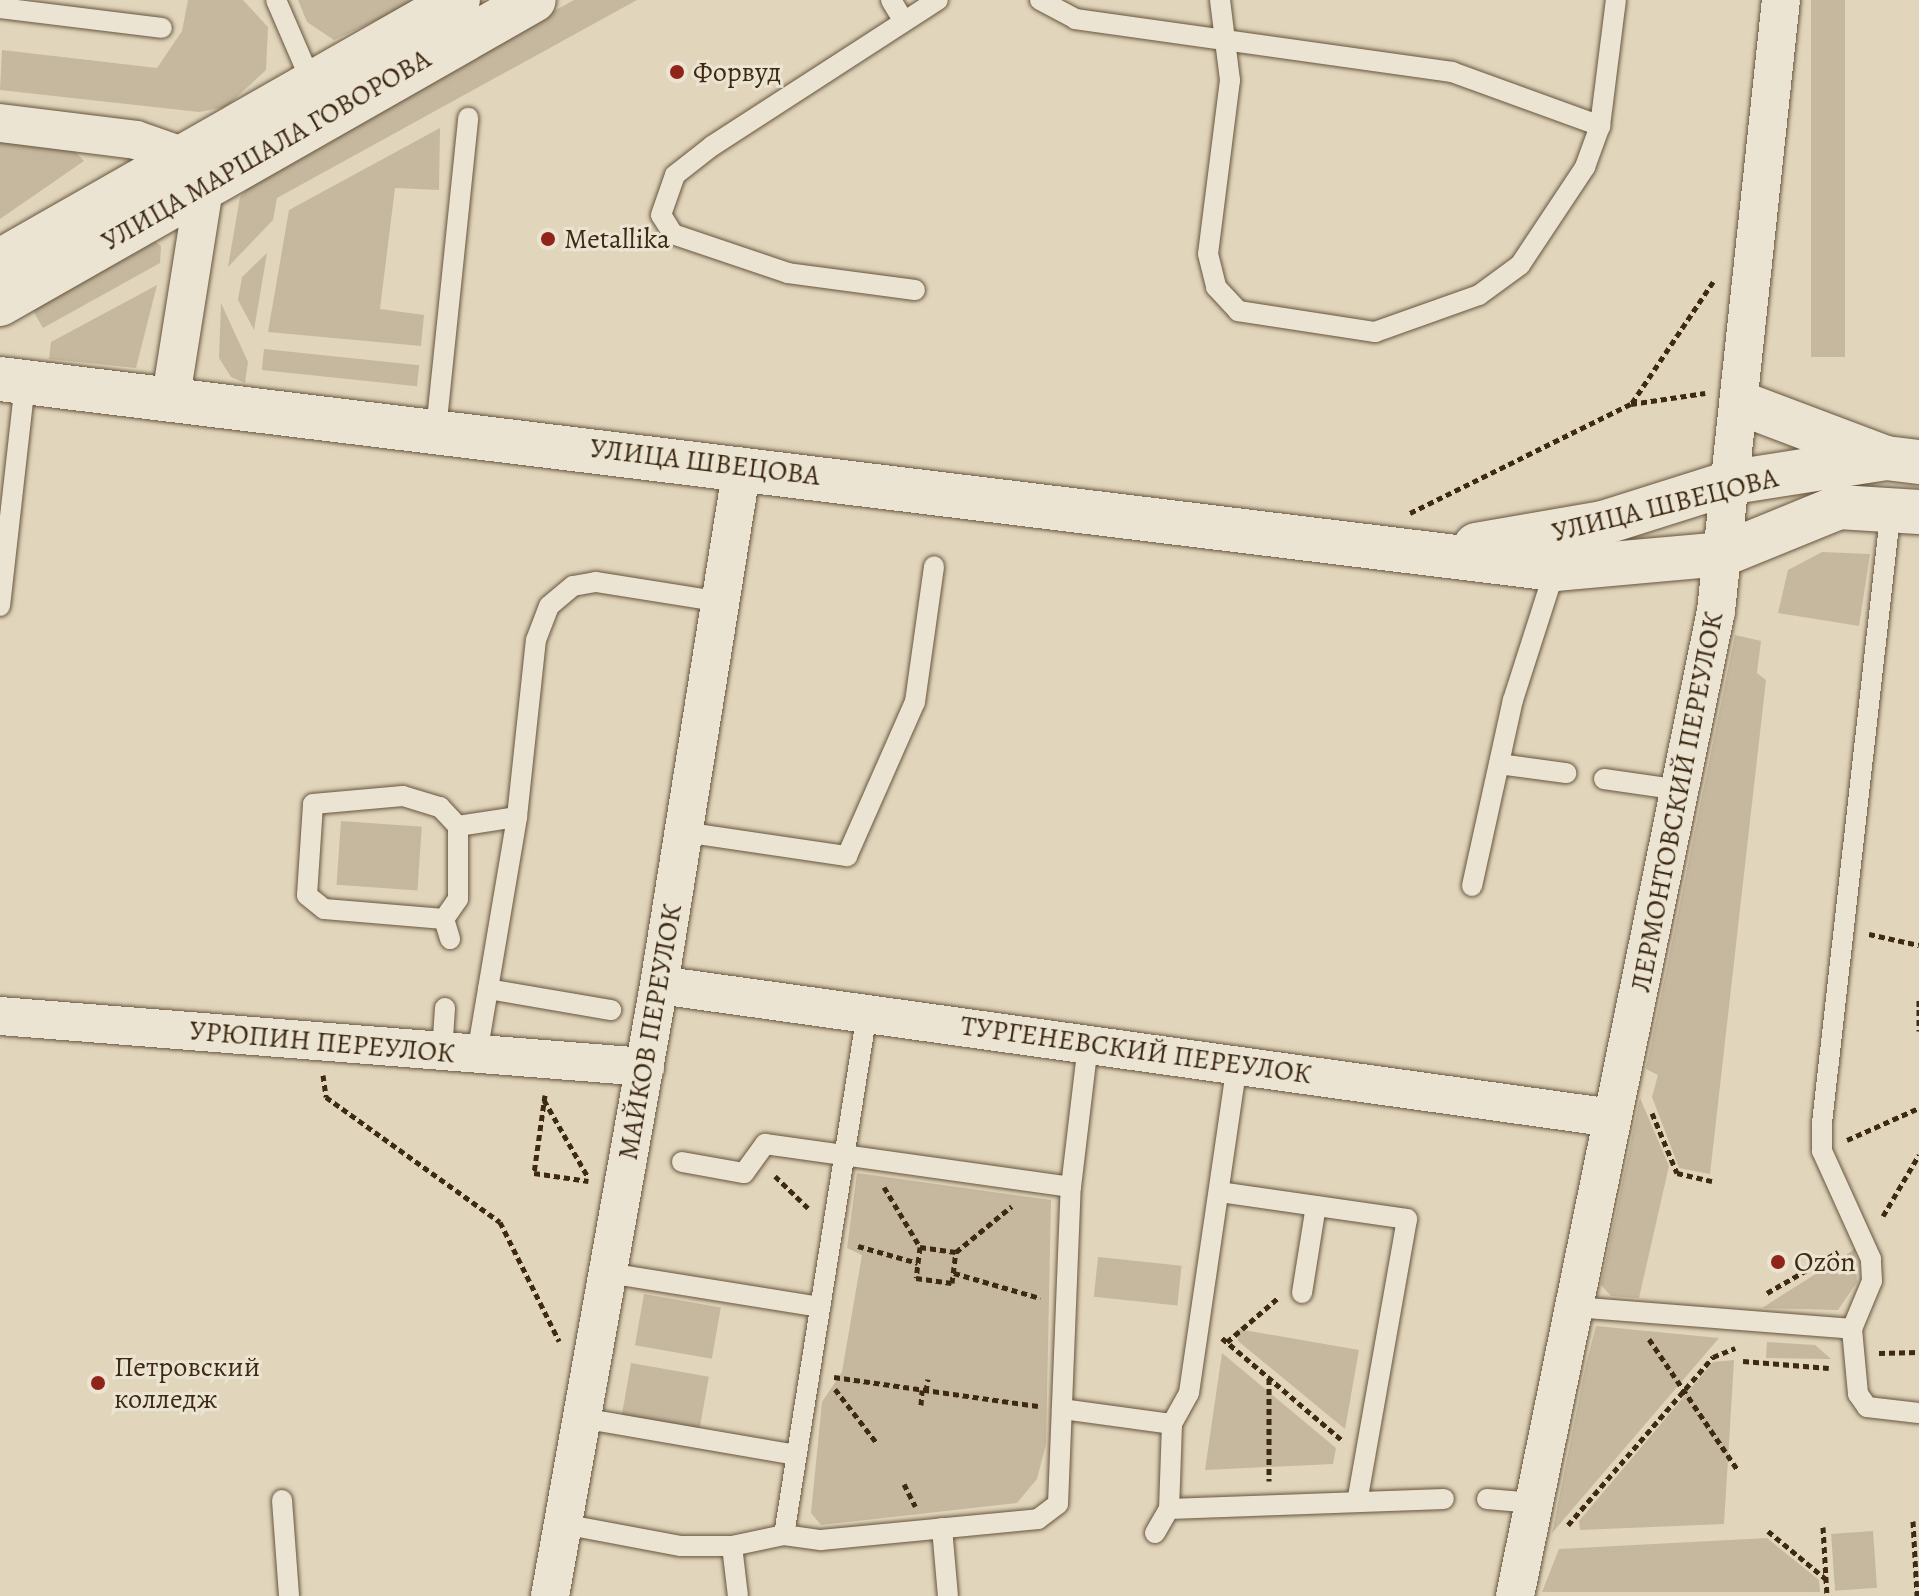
<!DOCTYPE html>
<meta charset="utf-8">
<style>
body{margin:0}
#map{position:relative;width:1919px;height:1596px;overflow:hidden;background:#e1d5bc;font-family:Alegreya,serif}
div>[style]{position:absolute}
.green>*{inset:0;background:#c5b89f;transform-origin:0 0}
.path>*{height:5px;margin-top:-2.5px;transform-origin:0;background:repeating-linear-gradient(90deg,#3e2a13 0 6px,transparent 0 10px)}
.roads{filter:drop-shadow(0 0 2px #67553d) drop-shadow(0 0 2px #67553d)}
.lane>*{height:20px;margin:-10px;padding:0 10px;transform-origin:10px;border-radius:10px;background:#ece4d3}
.street>*{height:38px;margin:-19px;padding:0 19px;transform-origin:19px;border-radius:19px;background:#ece4d3}
.secondary>*{height:44px;margin:-22px;padding:0 22px;transform-origin:22px;border-radius:22px;background:#ece4d3}
.dots>*{width:22px;height:22px;translate:-50% -50%;box-sizing:border-box;border:4px solid #ece4d3;border-radius:50%}
span{translate:-50% -50%;white-space:nowrap;text-align:center;line-height:1.15;-webkit-text-stroke:6px #ece4d3;paint-order:stroke}
.poi-label{font-size:28px;color:#3e2a13}
.left{translate:0 -50%;text-align:left}
.street-label{font-size:28px;color:#3e2a13}
</style>
<div id="map">
<div class="green">
<i style="clip-path:polygon(188px 0,243px 0,268px 27px,266px 70px,226px 107px,199px 112px,0 90px,2px 50px,157px 68px,182px 31px)"></i>
<i style="clip-path:polygon(298px 0,420px 0,334px 40px,307px 22px)"></i>
<i style="clip-path:polygon(574px 0,637px 0,277px 198px,273px 220px,228px 267px,240px 197px,265px 170px)"></i>
<i style="left:1811px;top:0;width:34px;height:357px"></i>
<i style="clip-path:polygon(440px 128px,439px 190px,395px 188px,380px 309px,424px 315px,421px 346px,268px 332px,289px 210px)"></i>
<i style="clip-path:polygon(0 139px,73px 149px,84px 161px,0 219px)"></i>
<i style="clip-path:polygon(150px 238px,161px 246px,160px 263px,43px 328px,31px 307px)"></i>
<i style="clip-path:polygon(267px 253px,254px 330px,238px 300px,242px 277px)"></i>
<i style="clip-path:polygon(157px 285px,136px 368px,49px 359px,51px 342px)"></i>
<i style="clip-path:polygon(221px 303px,248px 362px,245px 383px,231px 377px,219px 358px)"></i>
<i style="left:264px;top:349px;width:156px;height:21px;rotate:6deg"></i>
<i style="clip-path:polygon(1822px 552px,1870px 554px,1859px 626px,1778px 613px,1788px 570px)"></i>
<i style="clip-path:polygon(1735px 635px,1761px 641px,1757px 673px,1766px 680px,1710px 1174px,1679px 1168px,1652px 1097px,1658px 1075px,1646px 1069px)"></i>
<i style="left:341px;top:821px;width:81px;height:64px;rotate:4deg"></i>
<i style="clip-path:polygon(1640px 1098px,1669px 1166px,1639px 1298px,1611px 1296px,1601px 1285px)"></i>
<i style="clip-path:polygon(857px 1173px,1051px 1200px,1046px 1444px,1037px 1479px,1017px 1503px,821px 1525px,811px 1513px,822px 1402px,842px 1372px,862px 1255px,847px 1248px)"></i>
<i style="clip-path:polygon(1855px 1249px,1857px 1282px,1838px 1310px,1762px 1308px)"></i>
<i style="left:1098px;top:1257px;width:84px;height:40px;rotate:6deg"></i>
<i style="left:644px;top:1294px;width:78px;height:52px;rotate:10deg"></i>
<i style="clip-path:polygon(1596px 1326px,1719px 1338px,1552px 1533px,1586px 1364px)"></i>
<i style="clip-path:polygon(1238px 1329px,1359px 1350px,1345px 1429px,1238px 1341px)"></i>
<i style="clip-path:polygon(1767px 1342px,1815px 1345px,1831px 1359px,1766px 1358px)"></i>
<i style="clip-path:polygon(1222px 1353px,1336px 1448px,1333px 1464px,1205px 1470px)"></i>
<i style="clip-path:polygon(1734px 1360px,1724px 1524px,1580px 1530px,1579px 1521px,1713px 1362px)"></i>
<i style="left:631px;top:1363px;width:79px;height:53px;rotate:10deg"></i>
<i style="left:1873px;top:1531px;width:57px;height:42px;rotate:86deg"></i>
<i style="clip-path:polygon(1767px 1538px,1819px 1580px,1820px 1592px,1542px 1592px,1559px 1549px)"></i>
</div>
<div class="path">
<i style="left:1632px;top:403px;width:146px;rotate:-56.2deg"></i>
<i style="left:1410px;top:513px;width:246px;rotate:-26.3deg"></i>
<i style="left:1631px;top:404px;width:75px;rotate:-8.5deg"></i>
<i style="left:1869px;top:934px;width:51px;rotate:12.4deg"></i>
<i style="left:1919px;top:1000px;width:31px;rotate:90deg"></i>
<i style="left:323px;top:1075px;width:22px;rotate:82deg"></i>
<i style="left:326px;top:1097px;width:214px;rotate:35.7deg"></i>
<i style="left:500px;top:1222px;width:133px;rotate:63.6deg"></i>
<i style="left:545px;top:1095px;width:79px;rotate:98deg"></i>
<i style="left:534px;top:1173px;width:55px;rotate:8.4deg"></i>
<i style="left:544px;top:1100px;width:89px;rotate:60.3deg"></i>
<i style="left:1652px;top:1113px;width:65px;rotate:67.4deg"></i>
<i style="left:1677px;top:1173px;width:36px;rotate:13deg"></i>
<i style="left:1847px;top:1140px;width:79px;rotate:-24deg"></i>
<i style="left:775px;top:1176px;width:46px;rotate:44.1deg"></i>
<i style="left:884px;top:1187px;width:70px;rotate:59deg"></i>
<i style="left:920px;top:1247px;width:36px;rotate:8deg"></i>
<i style="left:956px;top:1252px;width:72px;rotate:-39.4deg"></i>
<i style="left:1883px;top:1216px;width:71px;rotate:-59.5deg"></i>
<i style="left:858px;top:1246px;width:62px;rotate:15.8deg"></i>
<i style="left:920px;top:1247px;width:31px;rotate:97deg"></i>
<i style="left:916px;top:1278px;width:36px;rotate:8deg"></i>
<i style="left:952px;top:1283px;width:31px;rotate:-83deg"></i>
<i style="left:954px;top:1273px;width:90px;rotate:16.2deg"></i>
<i style="left:1767px;top:1293px;width:82px;rotate:-30deg"></i>
<i style="left:1222px;top:1338px;width:159px;rotate:40.4deg"></i>
<i style="left:1649px;top:1339px;width:157px;rotate:55.9deg"></i>
<i style="left:1227px;top:1342px;width:67px;rotate:-40.8deg"></i>
<i style="left:1879px;top:1353px;width:40px;rotate:-1.4deg"></i>
<i style="left:1743px;top:1361px;width:86px;rotate:4.7deg"></i>
<i style="left:834px;top:1377px;width:206px;rotate:8.1deg"></i>
<i style="left:1269px;top:1379px;width:102px;rotate:90deg"></i>
<i style="left:835px;top:1389px;width:67px;rotate:52.3deg"></i>
<i style="left:926px;top:1391px;width:12px;rotate:-81deg"></i>
<i style="left:921px;top:1405px;width:15px;rotate:-86deg"></i>
<i style="left:904px;top:1484px;width:25px;rotate:63deg"></i>
<i style="left:1913px;top:1521px;width:75px;rotate:86.9deg"></i>
<i style="left:1568px;top:1525px;width:222px;rotate:-49.2deg"></i>
<i style="left:1713px;top:1357px;width:24px;rotate:-22deg"></i>
<i style="left:1823px;top:1527px;width:69px;rotate:86.7deg"></i>
<i style="left:1768px;top:1531px;width:75px;rotate:39.6deg"></i>
</div>
<div class="roads">
<div class="lane">
<i style="left:276px;top:0;width:88px;rotate:66.6deg"></i>
<i style="left:891px;top:0;width:21px;rotate:59deg"></i>
<i style="left:1040px;top:0;width:40px;rotate:28deg"></i>
<i style="left:1075px;top:19px;width:381px;rotate:8deg"></i>
<i style="left:1452px;top:72px;width:158px;rotate:20deg"></i>
<i style="left:1220px;top:0;width:81px;rotate:82.9deg"></i>
<i style="left:1230px;top:80px;width:175px;rotate:97.2deg"></i>
<i style="left:1208px;top:254px;width:34px;rotate:76deg"></i>
<i style="left:1216px;top:287px;width:33px;rotate:47deg"></i>
<i style="left:1238px;top:311px;width:139px;rotate:8.7deg"></i>
<i style="left:1375px;top:332px;width:110px;rotate:-19.6deg"></i>
<i style="left:1479px;top:295px;width:51px;rotate:-36.2deg"></i>
<i style="left:1520px;top:265px;width:118px;rotate:-56.4deg"></i>
<i style="left:1585px;top:167px;width:44px;rotate:-69.9deg"></i>
<i style="left:1600px;top:126px;width:127px;rotate:-82.8deg"></i>
<i style="left:0;top:8px;width:163px;rotate:7deg"></i>
<i style="left:915px;top:290px;width:128px;rotate:-172.4deg"></i>
<i style="left:788px;top:273px;width:121px;rotate:-161.3deg"></i>
<i style="left:673px;top:234px;width:22px;rotate:-122deg"></i>
<i style="left:661px;top:215px;width:42px;rotate:-70.7deg"></i>
<i style="left:675px;top:175px;width:47px;rotate:-38.1deg"></i>
<i style="left:712px;top:146px;width:269px;rotate:-32.9deg"></i>
<i style="left:436px;top:430px;width:314px;rotate:-84.1deg"></i>
<i style="left:0;top:606px;width:225px;rotate:-83.6deg"></i>
<i style="left:1499px;top:764px;width:68px;rotate:7.7deg"></i>
<i style="left:1604px;top:779px;width:77px;rotate:8.2deg"></i>
<i style="left:458px;top:826px;width:73px;rotate:90deg"></i>
<i style="left:458px;top:899px;width:24px;rotate:125deg"></i>
<i style="left:444px;top:919px;width:120px;rotate:-175.2deg"></i>
<i style="left:324px;top:909px;width:22px;rotate:-141deg"></i>
<i style="left:307px;top:895px;width:91px;rotate:-86.2deg"></i>
<i style="left:313px;top:804px;width:90px;rotate:-5.1deg"></i>
<i style="left:403px;top:796px;width:39px;rotate:17deg"></i>
<i style="left:440px;top:807px;width:26px;rotate:47deg"></i>
<i style="left:458px;top:826px;width:60px;rotate:-8.7deg"></i>
<i style="left:684px;top:832px;width:165px;rotate:8.4deg"></i>
<i style="left:847px;top:856px;width:168px;rotate:-66.2deg"></i>
<i style="left:915px;top:702px;width:137px;rotate:-82deg"></i>
<i style="left:1472px;top:886px;width:190px;rotate:-77.6deg"></i>
<i style="left:1513px;top:700px;width:138px;rotate:-72.2deg"></i>
<i style="left:444px;top:919px;width:21px;rotate:73deg"></i>
<i style="left:488px;top:989px;width:125px;rotate:9.7deg"></i>
<i style="left:442px;top:1052px;width:44px;rotate:-86.1deg"></i>
<i style="left:477px;top:1054px;width:240px;rotate:-80.4deg"></i>
<i style="left:517px;top:817px;width:178px;rotate:-83.9deg"></i>
<i style="left:536px;top:640px;width:36px;rotate:-69deg"></i>
<i style="left:549px;top:606px;width:31px;rotate:-40deg"></i>
<i style="left:573px;top:586px;width:23px;rotate:-10deg"></i>
<i style="left:596px;top:582px;width:128px;rotate:9deg"></i>
<i style="left:1237px;top:1064px;width:332px;rotate:98.3deg"></i>
<i style="left:1189px;top:1393px;width:35px;rotate:119deg"></i>
<i style="left:1172px;top:1424px;width:85px;rotate:92deg"></i>
<i style="left:1169px;top:1509px;width:275px;rotate:-2.1deg"></i>
<i style="left:682px;top:1162px;width:63px;rotate:10.1deg"></i>
<i style="left:744px;top:1173px;width:36px;rotate:-54deg"></i>
<i style="left:765px;top:1144px;width:309px;rotate:8deg"></i>
<i style="left:1220px;top:1192px;width:189px;rotate:8.2deg"></i>
<i style="left:1407px;top:1219px;width:283px;rotate:100deg"></i>
<i style="left:608px;top:1273px;width:215px;rotate:9.1deg"></i>
<i style="left:1302px;top:1293px;width:88px;rotate:-80.9deg"></i>
<i style="left:1575px;top:1307px;width:278px;rotate:4.5deg"></i>
<i style="left:1852px;top:1329px;width:65px;rotate:84.7deg"></i>
<i style="left:1858px;top:1394px;width:16px;rotate:55deg"></i>
<i style="left:1867px;top:1407px;width:52px;rotate:6.6deg"></i>
<i style="left:1852px;top:1329px;width:52px;rotate:-67.4deg"></i>
<i style="left:1872px;top:1281px;width:22px;rotate:-93deg"></i>
<i style="left:1871px;top:1259px;width:119px;rotate:-114.4deg"></i>
<i style="left:1822px;top:1151px;width:28px;rotate:-90deg"></i>
<i style="left:1822px;top:1123px;width:619px;rotate:-83.6deg"></i>
<i style="left:1062px;top:1409px;width:111px;rotate:7.8deg"></i>
<i style="left:582px;top:1418px;width:217px;rotate:9.8deg"></i>
<i style="left:1487px;top:1499px;width:47px;rotate:4.9deg"></i>
<i style="left:282px;top:1500px;width:96px;rotate:85.8deg"></i>
<i style="left:563px;top:1524px;width:120px;rotate:10.6deg"></i>
<i style="left:681px;top:1546px;width:51px"></i>
<i style="left:732px;top:1546px;width:53px;rotate:-11.9deg"></i>
<i style="left:784px;top:1535px;width:37px;rotate:8deg"></i>
<i style="left:821px;top:1540px;width:218px;rotate:-5.5deg"></i>
<i style="left:1038px;top:1519px;width:25px;rotate:-37deg"></i>
<i style="left:1058px;top:1504px;width:317px;rotate:-87.7deg"></i>
<i style="left:1071px;top:1187px;width:144px;rotate:-83.2deg"></i>
<i style="left:942px;top:1528px;width:68px;rotate:85deg"></i>
<i style="left:1155px;top:1533px;width:28px;rotate:-60deg"></i>
<i style="left:784px;top:1535px;width:529px;rotate:-80.97deg"></i>
<i style="left:732px;top:1546px;width:50px;rotate:83.2deg"></i>
</div>
<div class="street">
<i style="left:0;top:123px;width:137px;rotate:7.1deg"></i>
<i style="left:136px;top:140px;width:46px;rotate:19.2deg"></i>
<i style="left:179px;top:155px;width:37px;rotate:46deg"></i>
<i style="left:205px;top:182px;width:218px;rotate:99deg"></i>
<i style="left:659px;top:985px;width:962px;rotate:7.94deg"></i>
<i style="left:0;top:1016px;width:647px;rotate:4.52deg"></i>
<i style="left:550px;top:1596px;width:621px;rotate:-79.89deg"></i>
<i style="left:659px;top:985px;width:525px;rotate:-80.9deg"></i>
<i style="left:1515px;top:1596px;width:1005px;rotate:-78.47deg"></i>
<i style="left:1716px;top:611px;width:614px;rotate:-83.93deg"></i>
</div>
<div class="secondary">
<i style="left:0;top:261px;width:527px;rotate:-29.68deg"></i>
<i style="left:0;top:304px;width:614px;rotate:-29.65deg"></i>
<i style="left:0;top:379px;width:1567px;rotate:6.97deg"></i>
<i style="left:1555px;top:569px;width:170px;rotate:-5.1deg"></i>
<i style="left:1724px;top:554px;width:124px;rotate:-22.2deg"></i>
<i style="left:1839px;top:507px;width:80px;rotate:3.6deg"></i>
<i style="left:1743px;top:404px;width:150px;rotate:20.7deg"></i>
<i style="left:1476px;top:545px;width:129px;rotate:-9.8deg"></i>
<i style="left:1603px;top:523px;width:136px;rotate:-17.5deg"></i>
<i style="left:1733px;top:482px;width:155px;rotate:-8.9deg"></i>
<i style="left:1886px;top:458px;width:33px;rotate:7deg"></i>
</div>
</div>
<div class="dots">
<i style="left:677px;top:72px;background:#8f2418"></i>
<i style="left:548px;top:239px;background:#8f2418"></i>
<i style="left:1778px;top:1262px;background:#8f2418"></i>
<i style="left:98px;top:1383px;background:#8f2418"></i>
</div>
<div class="poi-label">
<span class="left" style="left:693px;top:72px">Форвуд</span>
<span class="left" style="left:564px;top:239px">Metallika</span>
<span class="left" style="left:1794px;top:1262px">Ozon</span>
<span class="left" style="left:114px;top:1383px">Петровский<br>колледж</span>
</div>
<div class="street-label">
<span style="left:266px;top:150px;rotate:-30deg">УЛИЦА МАРШАЛА ГОВОРОВА</span>
<span style="left:705px;top:462px;rotate:7deg">УЛИЦА ШВЕЦОВА</span>
<span style="left:1665px;top:505px;rotate:-14deg">УЛИЦА ШВЕЦОВА</span>
<span style="left:1677px;top:802px;rotate:-79deg">ЛЕРМОНТОВСКИЙ ПЕРЕУЛОК</span>
<span style="left:650px;top:1032px;rotate:-80deg">МАЙКОВ ПЕРЕУЛОК</span>
<span style="left:322px;top:1042px;rotate:5deg">УРЮПИН ПЕРЕУЛОК</span>
<span style="left:1136px;top:1050px;rotate:8deg">ТУРГЕНЕВСКИЙ ПЕРЕУЛОК</span>
</div>
</div>
